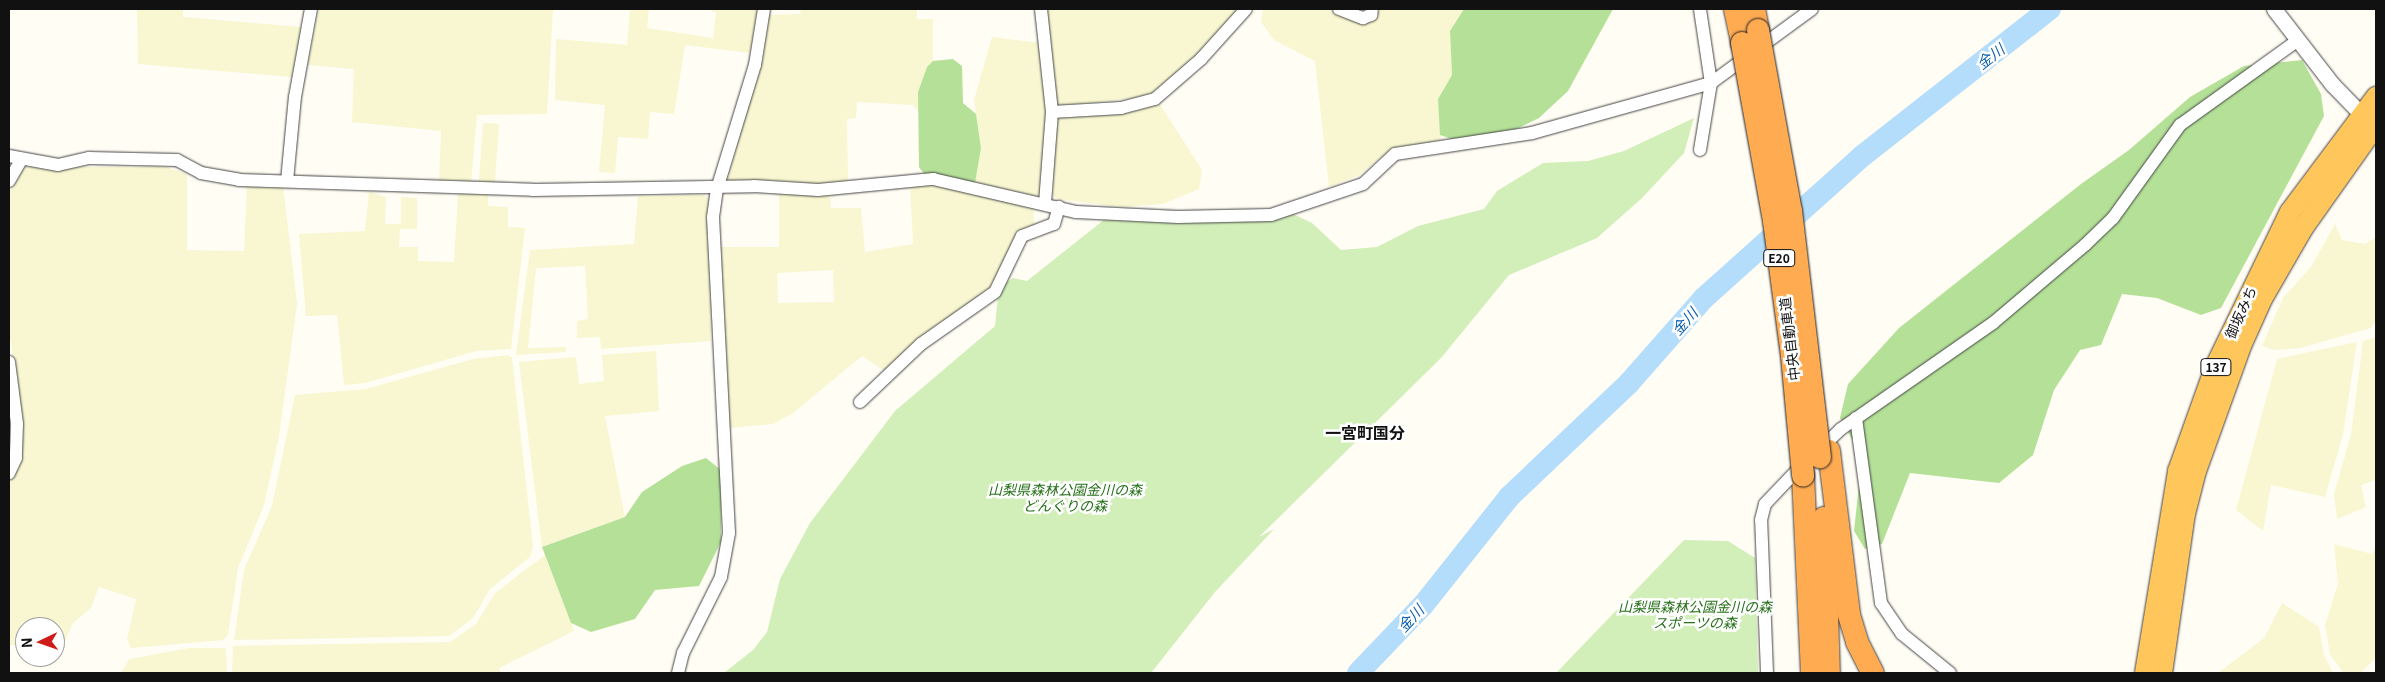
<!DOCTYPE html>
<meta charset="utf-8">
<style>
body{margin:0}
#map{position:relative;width:2385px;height:682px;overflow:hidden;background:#fffdf4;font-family:Georgia,"Noto Sans JP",serif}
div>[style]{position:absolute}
.farmland>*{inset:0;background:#f8f7d1;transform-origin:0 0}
.green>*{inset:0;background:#d2eeb9}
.forest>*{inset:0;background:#b4e197}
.river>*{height:22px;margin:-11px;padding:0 11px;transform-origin:11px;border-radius:11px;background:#b4ddfc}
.roads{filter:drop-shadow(0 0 1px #444) drop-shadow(0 0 1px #444)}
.minor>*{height:12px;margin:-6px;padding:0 6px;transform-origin:6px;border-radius:6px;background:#fff}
.tertiary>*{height:15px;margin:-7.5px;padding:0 7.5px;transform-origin:7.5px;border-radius:7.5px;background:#fff}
.trunk>*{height:20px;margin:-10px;padding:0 10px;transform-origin:10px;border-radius:10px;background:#ffc65b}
.motorway>*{height:22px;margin:-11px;padding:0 11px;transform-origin:11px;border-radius:11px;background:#ffab52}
.bridges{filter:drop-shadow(0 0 1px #222) drop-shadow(0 0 1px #222)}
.motorway-bridge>*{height:22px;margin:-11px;padding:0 11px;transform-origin:11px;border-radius:11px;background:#ffab52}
span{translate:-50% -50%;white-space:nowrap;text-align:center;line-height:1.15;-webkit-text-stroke:5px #fff;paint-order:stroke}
.shield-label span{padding:1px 4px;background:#fff;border:1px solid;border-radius:4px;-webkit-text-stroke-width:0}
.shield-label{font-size:12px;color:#111;font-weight:700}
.street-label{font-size:14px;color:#111}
.park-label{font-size:14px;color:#267019;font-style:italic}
.water-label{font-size:15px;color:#0c5fb0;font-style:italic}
.quarter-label{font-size:16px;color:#111;font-weight:700}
.frame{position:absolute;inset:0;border:10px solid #111;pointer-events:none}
.north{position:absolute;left:15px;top:617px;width:50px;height:50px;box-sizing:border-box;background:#fff;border:1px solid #a0a0a0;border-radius:50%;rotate:267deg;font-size:14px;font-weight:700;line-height:20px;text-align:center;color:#111}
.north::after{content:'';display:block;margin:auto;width:18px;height:22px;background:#cf1c1a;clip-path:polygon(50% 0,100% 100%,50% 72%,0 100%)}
</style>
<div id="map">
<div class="farmland">
<i style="clip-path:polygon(137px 9px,183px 9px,183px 17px,302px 27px,292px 77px,138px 64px)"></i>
<i style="clip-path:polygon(319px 9px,553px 9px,547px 114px,477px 115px,471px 182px,439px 182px,441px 131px,352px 122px,354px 69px,308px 65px)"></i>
<i style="clip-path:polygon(630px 9px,649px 9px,647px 28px,713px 38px,716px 13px,708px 9px,757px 9px,757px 16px,750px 53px,685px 45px,674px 114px,650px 112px,648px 139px,618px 137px,615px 173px,599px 172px,605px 105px,555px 100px,556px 39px,627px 45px)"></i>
<i style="clip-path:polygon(801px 9px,917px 9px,917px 19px,933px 19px,933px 61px,927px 67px,918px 92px,919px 112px,913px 105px,857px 102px,856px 118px,847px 119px,848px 183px,819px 187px,734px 183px,728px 179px,769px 15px,800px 14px)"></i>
<i style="clip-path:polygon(1045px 9px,1241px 9px,1180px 74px,1151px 96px,1059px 107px,1053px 101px)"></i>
<i style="clip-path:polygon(1263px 9px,1339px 9px,1369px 21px,1376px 9px,1464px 9px,1450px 31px,1452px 75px,1438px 99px,1441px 141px,1391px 149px,1359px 175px,1329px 187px,1315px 61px,1274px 40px,1261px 22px)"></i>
<i style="clip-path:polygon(992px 37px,1041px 43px,1048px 112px,1043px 188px,1037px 196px,975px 183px,981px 148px,974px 100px)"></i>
<i style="clip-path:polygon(1159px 103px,1202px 170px,1199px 189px,1163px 204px,1120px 207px,1058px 199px,1052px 194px,1056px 117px)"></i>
<i style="left:483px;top:123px;width:16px;height:59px;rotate:4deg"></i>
<i style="clip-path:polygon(24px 167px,165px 167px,187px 174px,187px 250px,244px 251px,247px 187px,283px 185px,297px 304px,279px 436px,264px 505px,238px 568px,228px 635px,223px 640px,131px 648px,127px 639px,136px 599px,99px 587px,91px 608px,73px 623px,61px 649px,55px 648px,55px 627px,25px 627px,25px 646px,9px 645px,9px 486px,20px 457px,22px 413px,9px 331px,9px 193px)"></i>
<i style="clip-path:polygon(evenodd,910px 184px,934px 184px,1033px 204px,1034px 225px,994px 289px,885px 371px,862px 356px,793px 413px,773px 424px,729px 428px,721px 247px,779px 247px,779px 191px,830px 194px,831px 208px,861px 208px,865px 252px,913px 244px,910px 184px,833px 270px,834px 302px,778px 303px,777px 273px,833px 270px)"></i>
<i style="clip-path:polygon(369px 192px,386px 197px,385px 224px,401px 224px,401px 197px,417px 198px,417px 229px,400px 229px,399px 247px,418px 247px,418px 261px,454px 262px,458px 194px,488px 194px,488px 206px,508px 207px,508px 227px,525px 228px,511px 349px,476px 351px,365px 383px,344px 385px,337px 315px,306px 316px,299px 234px,365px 231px)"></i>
<i style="clip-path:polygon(704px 195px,709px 199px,711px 341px,601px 349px,600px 337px,577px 338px,577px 321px,588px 319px,585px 266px,536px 268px,528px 348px,566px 347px,566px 352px,516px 355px,530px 250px,634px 244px,638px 196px)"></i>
<i style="clip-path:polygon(2335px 224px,2342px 240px,2365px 244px,2376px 237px,2376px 320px,2371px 328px,2300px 348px,2274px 350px,2262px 346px,2283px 298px,2311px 267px)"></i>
<i style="clip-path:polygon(2376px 337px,2376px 480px,2361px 485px,2366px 507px,2337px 519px,2334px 494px,2351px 435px,2363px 341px)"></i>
<i style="clip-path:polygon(2357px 342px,2343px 434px,2325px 497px,2271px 485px,2263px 531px,2236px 510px,2277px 359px)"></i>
<i style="clip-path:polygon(656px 351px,659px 411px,605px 416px,625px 517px,542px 547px,519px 362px,576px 357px,579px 384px,604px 381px,602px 355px)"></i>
<i style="clip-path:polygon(508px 355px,512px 358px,533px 547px,530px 557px,490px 589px,473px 618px,449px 636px,234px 640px,244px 570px,272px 506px,295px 395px,366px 389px,473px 359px)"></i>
<i style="clip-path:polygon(2334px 544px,2372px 554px,2376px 545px,2376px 658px,2360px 673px,2344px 673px,2330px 655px,2325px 625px,2338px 584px)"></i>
<i style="clip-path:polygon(545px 555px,574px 631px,499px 668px,501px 673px,232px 673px,233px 646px,450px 642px,476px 624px,495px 593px)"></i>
<i style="clip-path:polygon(2282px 603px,2319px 627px,2324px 655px,2333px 673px,2218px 673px,2264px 638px)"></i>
<i style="clip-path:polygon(189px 648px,226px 648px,227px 673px,121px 673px,129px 659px)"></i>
</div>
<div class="green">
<i style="clip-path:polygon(1694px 118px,1684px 153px,1642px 198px,1597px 238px,1509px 275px,1441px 358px,1259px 537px,1274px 529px,1215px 592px,1151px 673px,724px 673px,753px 650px,767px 632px,780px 579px,810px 523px,895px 411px,995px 326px,999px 287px,1013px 278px,1027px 281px,1105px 219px,1169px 210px,1200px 222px,1293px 214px,1312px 223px,1341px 250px,1377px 247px,1418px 226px,1484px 209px,1497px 191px,1543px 163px,1588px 161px,1624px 151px)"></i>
<i style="clip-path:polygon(1684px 540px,1728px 541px,1755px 558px,1758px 673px,1556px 673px)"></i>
</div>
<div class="forest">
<i style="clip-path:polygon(1464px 9px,1613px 9px,1568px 91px,1539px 118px,1514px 130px,1452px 139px,1440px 135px,1438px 99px,1452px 75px,1450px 31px)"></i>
<i style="clip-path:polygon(953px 59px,962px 66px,963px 103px,976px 114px,981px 148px,975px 183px,925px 175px,919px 167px,918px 92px,927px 67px,933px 61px)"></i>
<i style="clip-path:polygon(2302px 60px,2321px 94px,2324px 116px,2221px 308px,2201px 315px,2157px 298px,2122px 294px,2101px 345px,2080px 350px,2054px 390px,2033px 455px,1999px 483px,1910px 473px,1882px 544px,1865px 549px,1854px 531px,1862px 457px,1840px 418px,1848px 384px,1899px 328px,2081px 184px,2129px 150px,2190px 97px,2244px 66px)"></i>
<i style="clip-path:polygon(706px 458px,721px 470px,721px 542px,699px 586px,655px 590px,635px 619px,591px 632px,571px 623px,542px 547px,625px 517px,642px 492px,682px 466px)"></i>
</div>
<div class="river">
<i style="left:1358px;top:673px;width:95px;rotate:-46.3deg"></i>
<i style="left:1424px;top:604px;width:137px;rotate:-51.5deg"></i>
<i style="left:1509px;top:497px;width:166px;rotate:-43.5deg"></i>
<i style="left:1629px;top:383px;width:113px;rotate:-48.6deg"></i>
<i style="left:1704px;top:298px;width:211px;rotate:-41.9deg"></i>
<i style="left:1861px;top:157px;width:240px;rotate:-38.1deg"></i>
</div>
<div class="roads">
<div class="minor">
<i style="left:1041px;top:9px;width:104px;rotate:83.9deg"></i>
<i style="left:1052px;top:112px;width:90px;rotate:94.4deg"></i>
<i style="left:1339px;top:9px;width:26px;rotate:21deg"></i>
<i style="left:1363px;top:18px;width:9px;rotate:-21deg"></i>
<i style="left:1371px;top:15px;width:6px;rotate:-81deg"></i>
<i style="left:1052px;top:112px;width:69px;rotate:-3.3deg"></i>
<i style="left:1121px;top:108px;width:35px;rotate:-15deg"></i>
<i style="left:1155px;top:99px;width:61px;rotate:-41deg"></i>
<i style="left:1201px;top:59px;width:67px;rotate:-48deg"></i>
<i style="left:1700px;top:150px;width:68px;rotate:-80.7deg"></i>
<i style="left:1711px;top:83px;width:75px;rotate:-98.5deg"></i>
<i style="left:9px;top:156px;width:50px;rotate:10.4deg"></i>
<i style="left:58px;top:165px;width:32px;rotate:-13deg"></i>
<i style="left:89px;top:158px;width:88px;rotate:1.3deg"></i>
<i style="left:177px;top:160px;width:27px;rotate:28deg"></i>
<i style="left:201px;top:173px;width:39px;rotate:10deg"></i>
<i style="left:239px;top:180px;width:294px;rotate:1.9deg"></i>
<i style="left:533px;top:190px;width:221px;rotate:-1deg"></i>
<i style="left:754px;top:186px;width:64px;rotate:3.6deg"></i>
<i style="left:818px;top:190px;width:116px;rotate:-5.5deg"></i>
<i style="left:933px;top:179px;width:147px;rotate:13deg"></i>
<i style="left:1076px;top:212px;width:102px;rotate:2.8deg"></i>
<i style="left:1178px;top:217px;width:93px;rotate:-1.2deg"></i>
<i style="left:1271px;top:215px;width:97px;rotate:-18.6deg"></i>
<i style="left:1363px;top:184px;width:44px;rotate:-43.2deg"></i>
<i style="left:1395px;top:154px;width:139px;rotate:-8.7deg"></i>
<i style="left:1532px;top:133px;width:186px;rotate:-15.6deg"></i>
<i style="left:1711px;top:83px;width:125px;rotate:-36.2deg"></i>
<i style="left:9px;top:181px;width:24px;rotate:-60deg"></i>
<i style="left:287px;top:181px;width:84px;rotate:-84.6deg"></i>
<i style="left:295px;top:97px;width:89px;rotate:-79.7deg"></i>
<i style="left:9px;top:362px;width:63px;rotate:82.6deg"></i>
<i style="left:17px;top:424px;width:34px;rotate:92deg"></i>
<i style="left:16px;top:458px;width:17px;rotate:115deg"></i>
<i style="left:860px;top:402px;width:84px;rotate:-43.6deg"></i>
<i style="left:921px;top:344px;width:90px;rotate:-35.1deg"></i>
<i style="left:995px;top:292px;width:62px;rotate:-64.3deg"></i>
<i style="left:1022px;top:236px;width:34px;rotate:-21deg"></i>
<i style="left:1054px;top:224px;width:18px;rotate:-74deg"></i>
<i style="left:1856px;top:418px;width:187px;rotate:82.3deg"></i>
<i style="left:1881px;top:603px;width:37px;rotate:56deg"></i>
<i style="left:1902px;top:634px;width:62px;rotate:39.1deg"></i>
<i style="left:1818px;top:451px;width:32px;rotate:-44deg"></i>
<i style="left:1841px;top:429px;width:185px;rotate:-34.9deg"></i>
<i style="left:1993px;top:323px;width:121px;rotate:-40.3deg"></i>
<i style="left:2085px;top:245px;width:39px;rotate:-44deg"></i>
<i style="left:2113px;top:218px;width:115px;rotate:-54.2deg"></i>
<i style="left:2180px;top:125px;width:144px;rotate:-35.7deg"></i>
<i style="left:678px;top:673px;width:21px;rotate:-76deg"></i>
<i style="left:683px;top:653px;width:85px;rotate:-63.4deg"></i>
<i style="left:721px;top:577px;width:45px;rotate:-79.7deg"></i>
<i style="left:729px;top:533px;width:316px;rotate:-92.9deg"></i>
<i style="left:713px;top:217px;width:28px;rotate:-82deg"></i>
<i style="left:717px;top:189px;width:130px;rotate:-73deg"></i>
<i style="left:755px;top:65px;width:57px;rotate:-80.9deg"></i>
<i style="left:1767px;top:673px;width:153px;rotate:-92.2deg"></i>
<i style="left:1761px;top:520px;width:16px;rotate:-76deg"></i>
<i style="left:1765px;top:504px;width:55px;rotate:-46.5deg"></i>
</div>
<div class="tertiary">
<i style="left:2274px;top:9px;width:95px;rotate:52.3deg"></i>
<i style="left:2332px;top:84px;width:53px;rotate:45.8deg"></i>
</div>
<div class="trunk">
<i style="left:2145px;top:673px;width:205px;rotate:-80.7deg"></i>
<i style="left:2178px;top:471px;width:113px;rotate:-70.3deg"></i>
<i style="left:2216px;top:365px;width:170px;rotate:-64.2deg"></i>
<i style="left:2290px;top:212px;width:144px;rotate:-53.2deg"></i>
<i style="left:2162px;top:673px;width:161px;rotate:-81.8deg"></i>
<i style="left:2185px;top:514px;width:44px;rotate:-75.7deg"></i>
<i style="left:2196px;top:471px;width:133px;rotate:-70.2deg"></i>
<i style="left:2241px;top:346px;width:51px;rotate:-65.9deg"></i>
<i style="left:2262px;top:299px;width:82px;rotate:-60deg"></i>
<i style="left:2303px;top:228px;width:126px;rotate:-54.7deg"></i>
</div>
<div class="motorway">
<i style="left:1735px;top:9px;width:35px;rotate:78deg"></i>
<i style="left:1754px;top:9px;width:21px;rotate:79deg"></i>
<i style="left:1829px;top:451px;width:165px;rotate:83deg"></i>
<i style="left:1849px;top:615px;width:28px;rotate:73deg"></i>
<i style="left:1857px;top:642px;width:35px;rotate:63deg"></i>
<i style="left:1803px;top:475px;width:198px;rotate:87.4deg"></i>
<i style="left:1824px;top:518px;width:155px;rotate:88.2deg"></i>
</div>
</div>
<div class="bridges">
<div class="motorway-bridge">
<i style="left:1758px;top:30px;width:184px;rotate:79.7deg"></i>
<i style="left:1791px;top:211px;width:248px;rotate:83.3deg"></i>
<i style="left:1742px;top:43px;width:181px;rotate:79.8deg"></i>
<i style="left:1774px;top:221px;width:136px;rotate:82.4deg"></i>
<i style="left:1792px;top:356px;width:120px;rotate:84.7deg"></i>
</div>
</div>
<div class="shield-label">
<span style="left:1779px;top:258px">E20</span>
<span style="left:2216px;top:367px">137</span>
</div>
<div class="street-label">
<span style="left:2240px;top:312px;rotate:-66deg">御坂みち</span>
<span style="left:1789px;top:339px;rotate:-97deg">中央自動車道</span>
</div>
<div class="park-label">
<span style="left:1065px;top:497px">山梨県森林公園金川の森<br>どんぐりの森</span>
<span style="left:1695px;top:614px">山梨県森林公園金川の森<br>スポーツの森</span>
</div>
<div class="water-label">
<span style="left:1990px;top:56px;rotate:-38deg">金川</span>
<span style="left:1684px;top:321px;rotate:-48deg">金川</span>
<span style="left:1410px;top:618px;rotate:-47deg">金川</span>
</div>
<div class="quarter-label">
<span style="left:1365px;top:432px">一宮町国分</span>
</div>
<div class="frame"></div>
<div class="north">N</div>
</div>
